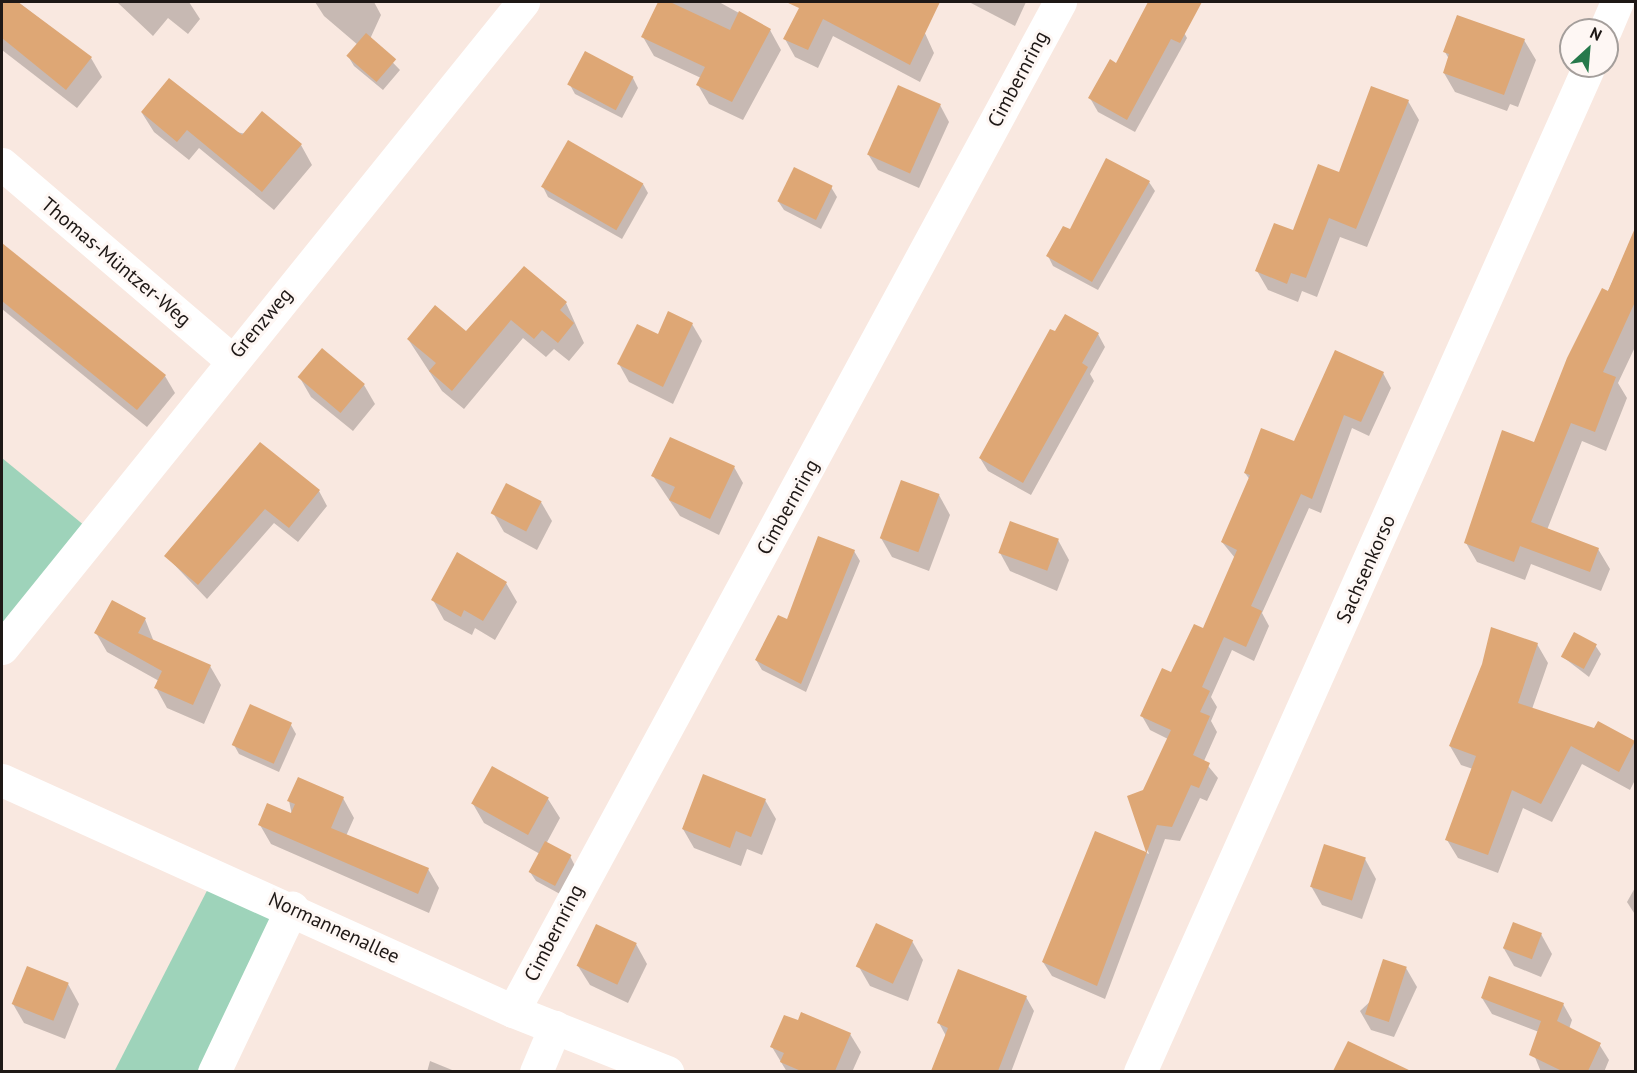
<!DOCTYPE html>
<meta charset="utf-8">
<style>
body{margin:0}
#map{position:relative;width:1637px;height:1073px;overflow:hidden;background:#f9e8e0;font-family:"PT Sans",sans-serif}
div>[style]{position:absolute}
.green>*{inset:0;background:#9ed3ba}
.shadow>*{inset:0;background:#0003}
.building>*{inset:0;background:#dea775;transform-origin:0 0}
.street>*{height:33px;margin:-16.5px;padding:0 16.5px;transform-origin:16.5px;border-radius:16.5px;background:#fff}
span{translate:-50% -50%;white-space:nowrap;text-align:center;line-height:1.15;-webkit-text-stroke:6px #fef7f4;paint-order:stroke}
.street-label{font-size:20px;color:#1e1816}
.frame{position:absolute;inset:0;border:3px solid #1e1816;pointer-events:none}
.north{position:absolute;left:1559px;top:18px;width:60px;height:60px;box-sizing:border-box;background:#fef7f4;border:2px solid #a49e9b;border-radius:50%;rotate:26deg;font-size:16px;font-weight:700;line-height:24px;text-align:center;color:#1e1816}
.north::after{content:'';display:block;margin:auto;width:21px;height:27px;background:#26794b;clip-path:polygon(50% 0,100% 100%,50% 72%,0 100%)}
</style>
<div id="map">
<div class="green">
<i style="clip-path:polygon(2px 458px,96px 535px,2px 648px)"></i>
<i style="clip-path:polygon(215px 875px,292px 908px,214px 1071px,114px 1072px)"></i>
</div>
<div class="shadow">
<i style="clip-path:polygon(2px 2px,18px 2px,91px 58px,102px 77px,77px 108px,2px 50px)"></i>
<i style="clip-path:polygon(117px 2px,189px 2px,200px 19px,188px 34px,168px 18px,153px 36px)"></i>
<i style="clip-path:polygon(315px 2px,374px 2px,381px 15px,370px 39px,400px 70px,383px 90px,354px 66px,348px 56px,358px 45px,324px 16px)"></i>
<i style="clip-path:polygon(659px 2px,719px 2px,770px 30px,781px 50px,743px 120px,709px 104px,698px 85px,701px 78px,654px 56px,643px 37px)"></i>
<i style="clip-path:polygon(804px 2px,899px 2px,914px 9px,934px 53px,920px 82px,833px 36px,818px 68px,795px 57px,785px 39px)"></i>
<i style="clip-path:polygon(969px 2px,1026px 2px,1015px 26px)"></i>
<i style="clip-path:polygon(1179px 24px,1187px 38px,1135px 132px,1098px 112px,1090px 98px,1117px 65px)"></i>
<i style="clip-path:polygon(1524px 40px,1536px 60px,1518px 107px,1510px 104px,1507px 111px,1455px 92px,1444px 73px,1449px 59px,1445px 52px)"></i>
<i style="clip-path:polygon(633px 78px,638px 88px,622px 118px,575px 94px,570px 85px)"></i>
<i style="clip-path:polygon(1408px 101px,1419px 120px,1367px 247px,1340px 237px,1317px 297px,1302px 291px,1298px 302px,1268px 290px,1257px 271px)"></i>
<i style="clip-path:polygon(940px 105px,949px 122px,919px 188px,878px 170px,868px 154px)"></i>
<i style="clip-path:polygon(142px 113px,301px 145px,312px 165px,274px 210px,199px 148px,189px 160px,154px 132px)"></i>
<i style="clip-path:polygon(1149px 182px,1155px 191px,1098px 290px,1053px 266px,1048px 256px,1070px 231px)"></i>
<i style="clip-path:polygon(643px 184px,648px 193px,622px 239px,548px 197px,543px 187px)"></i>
<i style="clip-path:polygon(831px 187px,837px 197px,821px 229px,784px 210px,778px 201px)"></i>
<i style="clip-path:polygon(1636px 232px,1636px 345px,1618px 383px,1627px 398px,1606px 451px,1582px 441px,1547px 530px,1598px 549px,1610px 569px,1601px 591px,1531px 564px,1525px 580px,1477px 562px,1466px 543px,1535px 444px)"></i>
<i style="clip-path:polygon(2px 245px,165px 376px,175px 393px,147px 427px,2px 309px)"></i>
<i style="clip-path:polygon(566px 303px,584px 343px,569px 361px,554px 349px,546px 357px,523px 338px,464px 409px,442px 391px,408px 339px,466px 333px)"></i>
<i style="clip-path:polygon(692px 324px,702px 341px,673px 404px,629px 382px,619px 364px,658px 336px)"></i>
<i style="clip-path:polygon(1056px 333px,1098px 334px,1105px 347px,1090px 374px,1094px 381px,1031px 495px,988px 471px,980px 458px)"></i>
<i style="clip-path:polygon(1383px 373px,1391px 388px,1369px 436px,1352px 428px,1321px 513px,1309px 508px,1262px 613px,1269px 626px,1254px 661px,1232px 650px,1211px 697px,1217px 707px,1211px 721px,1217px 732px,1204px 761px,1218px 778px,1207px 801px,1200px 798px,1180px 841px,1165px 839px,1105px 999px,1052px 976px,1043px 962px,1096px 832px,1149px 854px,1129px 797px,1144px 791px,1168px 739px,1150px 730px,1142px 716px,1204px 630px,1235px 558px,1222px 542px,1250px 480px,1245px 473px,1295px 442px)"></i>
<i style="clip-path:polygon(300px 378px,364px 385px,375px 404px,353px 431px,311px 397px)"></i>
<i style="clip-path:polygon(260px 444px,319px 491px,327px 506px,298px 542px,274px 523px,207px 599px,166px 556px)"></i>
<i style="clip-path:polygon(734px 467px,743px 483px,719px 535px,680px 516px,653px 476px)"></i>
<i style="clip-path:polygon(939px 495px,950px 515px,929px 571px,892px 557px,881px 538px)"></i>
<i style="clip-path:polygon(541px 502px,552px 521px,537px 550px,504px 532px,493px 513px)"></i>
<i style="clip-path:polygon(819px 538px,854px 551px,860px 561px,806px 692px,762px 670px,756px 660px,788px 621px)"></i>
<i style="clip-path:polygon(1058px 540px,1069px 560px,1057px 591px,1010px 571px,999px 551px)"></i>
<i style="clip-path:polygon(506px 583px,517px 602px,495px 640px,475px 628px,472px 635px,444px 620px,433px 600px)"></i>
<i style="clip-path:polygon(145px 619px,154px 642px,210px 666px,221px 685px,204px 724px,167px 708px,156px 688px,159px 681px,107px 652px,96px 633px)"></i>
<i style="clip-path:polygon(1537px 644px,1548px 663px,1532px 709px,1634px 742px,1636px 778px,1630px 790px,1582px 764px,1552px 822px,1523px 808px,1498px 873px,1458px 858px,1447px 840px,1473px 769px,1461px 765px,1450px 746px)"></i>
<i style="clip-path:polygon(1595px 645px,1601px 654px,1589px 677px,1563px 657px)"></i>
<i style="clip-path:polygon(291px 725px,296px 734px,279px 772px,239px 754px,234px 745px)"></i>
<i style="clip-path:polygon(492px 768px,548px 799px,560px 818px,546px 844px,570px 856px,575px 866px,560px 894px,536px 881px,530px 872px,540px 854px,484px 823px,473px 804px)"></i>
<i style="clip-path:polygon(343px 798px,354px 818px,346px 836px,428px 869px,439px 888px,429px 913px,271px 844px,260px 825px,292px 815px,289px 801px)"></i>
<i style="clip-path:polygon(765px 800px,776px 819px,762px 855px,747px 849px,741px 866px,694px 848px,683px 829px)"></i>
<i style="clip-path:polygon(1365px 859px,1376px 879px,1362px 919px,1322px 905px,1311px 886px)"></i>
<i style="clip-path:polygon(1636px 886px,1636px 916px,1627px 902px)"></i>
<i style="clip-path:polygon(1541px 934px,1552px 954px,1541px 977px,1514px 966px,1503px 947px)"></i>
<i style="clip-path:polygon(912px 941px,923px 960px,908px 1001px,870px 986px,859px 967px)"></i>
<i style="clip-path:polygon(636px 944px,647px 964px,628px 1003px,590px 985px,578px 966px)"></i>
<i style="clip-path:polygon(1406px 968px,1417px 987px,1394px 1037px,1371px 1030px,1360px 1011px)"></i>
<i style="clip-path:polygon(68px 984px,79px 1004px,65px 1039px,24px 1023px,13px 1004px)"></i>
<i style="clip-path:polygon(1026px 997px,1034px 1011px,1011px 1072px,932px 1072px,946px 1036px,939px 1023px)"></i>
<i style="clip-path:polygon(1482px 998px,1563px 1004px,1572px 1020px,1569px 1029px,1599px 1044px,1609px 1060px,1604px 1072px,1541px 1072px,1532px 1050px,1539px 1032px,1492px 1014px)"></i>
<i style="clip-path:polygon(799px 1022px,850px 1034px,861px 1052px,852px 1072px,787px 1072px,772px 1047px)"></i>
<i style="clip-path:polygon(1349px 1043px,1384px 1060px,1391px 1072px,1335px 1072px)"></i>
<i style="clip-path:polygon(430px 1061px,457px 1072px,427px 1072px)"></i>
</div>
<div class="building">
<i style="clip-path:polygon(2px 2px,18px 2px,92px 57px,66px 90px,2px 38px)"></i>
<i style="clip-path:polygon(658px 2px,670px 2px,730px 30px,739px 11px,771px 29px,732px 102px,696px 85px,705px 67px,641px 37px)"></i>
<i style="clip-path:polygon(786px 2px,940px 2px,910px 65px,823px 19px,808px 50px,783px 39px,799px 8px)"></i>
<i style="clip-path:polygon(1148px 2px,1202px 2px,1180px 43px,1171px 39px,1127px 120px,1088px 98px,1110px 59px,1116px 63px)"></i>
<i style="clip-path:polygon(1457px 15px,1525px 39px,1504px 95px,1443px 73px,1449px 54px,1443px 52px)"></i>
<i style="left:366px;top:33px;width:40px;height:30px;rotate:41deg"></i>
<i style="left:585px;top:51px;width:55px;height:38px;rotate:28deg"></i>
<i style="clip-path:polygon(169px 78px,242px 135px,262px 111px,302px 144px,262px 192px,187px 130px,177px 142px,141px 112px)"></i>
<i style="left:898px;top:85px;width:47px;height:76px;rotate:24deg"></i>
<i style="clip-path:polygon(1371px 86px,1409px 100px,1356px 229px,1329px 218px,1306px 278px,1291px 273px,1287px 284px,1255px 271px,1274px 223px,1293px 230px,1318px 164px,1339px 172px)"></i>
<i style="left:568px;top:140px;width:87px;height:54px;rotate:30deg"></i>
<i style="clip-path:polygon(1106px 158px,1150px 181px,1092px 282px,1046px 256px,1063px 226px,1070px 229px)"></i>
<i style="left:794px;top:167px;width:43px;height:38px;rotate:26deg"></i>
<i style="clip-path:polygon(1635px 228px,1635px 302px,1603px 372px,1616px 377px,1595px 432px,1571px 423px,1531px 522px,1599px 548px,1590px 572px,1520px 546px,1514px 562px,1464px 543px,1502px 430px,1534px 442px,1567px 358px,1602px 288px,1608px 291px)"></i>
<i style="clip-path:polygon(2px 243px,166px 375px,137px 410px,2px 301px)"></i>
<i style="clip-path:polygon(524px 266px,567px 302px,560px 310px,574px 323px,558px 343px,542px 330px,534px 339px,511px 320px,452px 391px,429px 371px,436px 363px,407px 339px,435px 305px,466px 331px)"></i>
<i style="clip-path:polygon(668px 311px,693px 323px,663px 387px,617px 364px,637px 324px,658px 334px)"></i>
<i style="clip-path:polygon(1065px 314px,1099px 333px,1082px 363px,1088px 367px,1023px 483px,979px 458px,1050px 329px,1055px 331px)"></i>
<i style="left:322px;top:348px;width:56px;height:38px;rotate:40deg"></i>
<i style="clip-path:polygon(1335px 350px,1384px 372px,1361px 422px,1344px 415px,1312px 499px,1301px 494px,1251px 606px,1262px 611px,1246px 647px,1224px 637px,1202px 687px,1210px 691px,1200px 712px,1210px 716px,1193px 755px,1210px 763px,1199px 788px,1191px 785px,1172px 827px,1157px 825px,1097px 986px,1042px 962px,1095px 831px,1146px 852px,1127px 796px,1143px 790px,1171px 730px,1140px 716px,1162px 668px,1171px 672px,1194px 624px,1203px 628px,1237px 550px,1221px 542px,1250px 475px,1244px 473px,1261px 428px,1294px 441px)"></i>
<i style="clip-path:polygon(670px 437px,735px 466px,710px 519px,669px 500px,675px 487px,651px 476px)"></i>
<i style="clip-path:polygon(260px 442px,320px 490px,289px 528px,265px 509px,198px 585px,164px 556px)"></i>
<i style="left:901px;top:480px;width:41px;height:62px;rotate:20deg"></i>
<i style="left:506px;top:483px;width:40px;height:34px;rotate:27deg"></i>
<i style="left:1010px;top:521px;width:52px;height:34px;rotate:20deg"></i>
<i style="clip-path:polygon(818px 536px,855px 550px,801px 684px,755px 660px,778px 615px,787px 619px)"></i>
<i style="clip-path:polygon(457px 552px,507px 582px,483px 621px,464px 610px,461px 617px,431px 600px)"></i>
<i style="clip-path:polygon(112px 600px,146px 618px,138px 633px,211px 665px,193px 705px,154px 688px,162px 671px,94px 633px)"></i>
<i style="clip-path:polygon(1491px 627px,1538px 643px,1518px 703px,1594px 728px,1598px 721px,1635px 741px,1619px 772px,1571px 746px,1541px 804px,1512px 790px,1488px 855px,1445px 840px,1476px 756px,1449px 746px,1482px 664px)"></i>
<i style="left:1574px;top:632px;width:26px;height:28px;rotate:28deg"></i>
<i style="left:250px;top:704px;width:46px;height:45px;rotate:24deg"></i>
<i style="left:492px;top:766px;width:65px;height:43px;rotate:29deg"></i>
<i style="clip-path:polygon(703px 774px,766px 799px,751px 837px,736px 831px,730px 848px,682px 829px)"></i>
<i style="clip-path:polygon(298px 777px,344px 797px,331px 828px,429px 868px,418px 894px,258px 825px,267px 803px,291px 813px,295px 804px,287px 801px)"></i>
<i style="left:545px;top:841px;width:30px;height:35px;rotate:28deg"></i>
<i style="left:1324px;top:844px;width:44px;height:45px;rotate:18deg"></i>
<i style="left:1513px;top:922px;width:31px;height:28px;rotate:21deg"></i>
<i style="left:876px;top:923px;width:41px;height:48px;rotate:25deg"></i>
<i style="left:596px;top:924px;width:45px;height:46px;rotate:25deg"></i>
<i style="left:1383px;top:959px;width:25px;height:58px;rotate:18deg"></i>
<i style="left:27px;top:966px;width:45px;height:41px;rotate:22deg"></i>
<i style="clip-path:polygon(958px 969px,1027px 996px,998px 1071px,931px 1071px,948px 1028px,937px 1023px)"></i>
<i style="clip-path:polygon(1489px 976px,1564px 1003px,1557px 1021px,1601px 1043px,1588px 1071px,1562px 1071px,1529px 1055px,1541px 1021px,1481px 998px)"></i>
<i style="clip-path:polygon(801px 1012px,851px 1033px,835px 1071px,801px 1071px,780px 1062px,784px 1053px,770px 1047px,784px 1015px,798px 1020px)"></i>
<i style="clip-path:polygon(1348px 1041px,1411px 1071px,1333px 1071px)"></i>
</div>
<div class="street">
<i style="left:1605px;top:30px;width:30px;rotate:-67deg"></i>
<i style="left:2px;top:164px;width:300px;rotate:40.5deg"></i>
<i style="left:2px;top:648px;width:830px;rotate:-51.11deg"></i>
<i style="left:2px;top:780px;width:561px;rotate:24.33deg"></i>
<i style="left:513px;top:1011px;width:166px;rotate:21.6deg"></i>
<i style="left:513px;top:1011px;width:1148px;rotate:-61.54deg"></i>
<i style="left:214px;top:1072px;width:182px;rotate:-64.6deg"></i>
<i style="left:536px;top:1072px;width:49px;rotate:-67.1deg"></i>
<i style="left:1140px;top:1072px;width:1102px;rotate:-65.95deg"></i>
</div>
<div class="street-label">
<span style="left:1018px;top:79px;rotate:-62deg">Cimbernring</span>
<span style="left:116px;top:262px;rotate:40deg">Thomas-Müntzer-Weg</span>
<span style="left:261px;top:323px;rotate:-50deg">Grenzweg</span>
<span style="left:788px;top:507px;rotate:-61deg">Cimbernring</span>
<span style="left:1366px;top:569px;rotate:-66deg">Sachsenkorso</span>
<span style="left:334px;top:928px;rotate:25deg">Normannenallee</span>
<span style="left:554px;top:933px;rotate:-63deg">Cimbernring</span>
</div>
<div class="frame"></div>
<div class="north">N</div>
</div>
